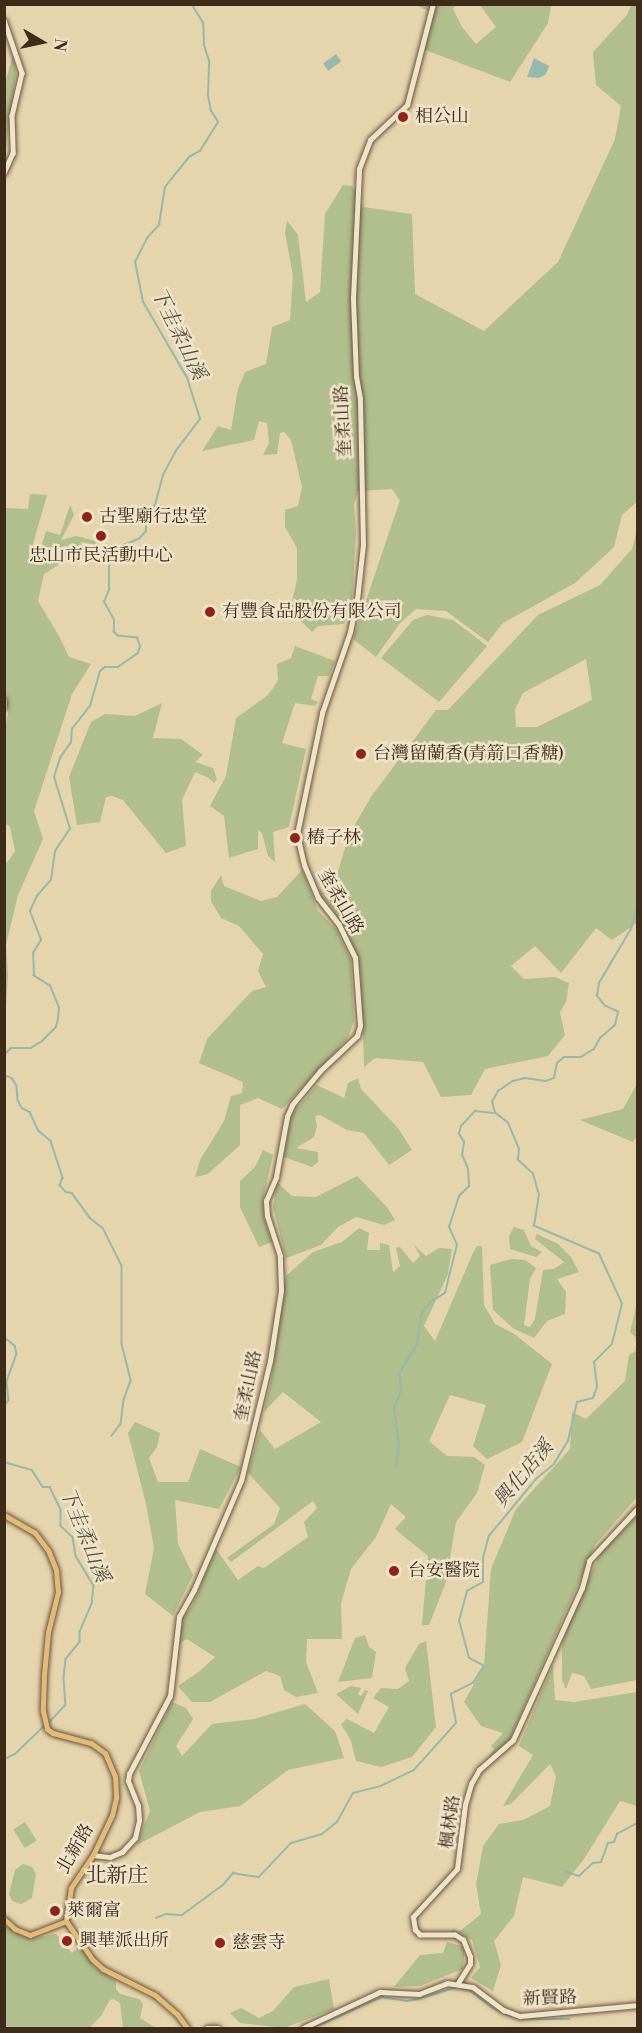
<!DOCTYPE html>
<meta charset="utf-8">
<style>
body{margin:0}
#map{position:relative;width:642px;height:2033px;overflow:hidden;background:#e6d4ad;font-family:"Libre Bodoni","Noto Serif TC",serif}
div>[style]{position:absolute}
.green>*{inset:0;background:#b1be8d;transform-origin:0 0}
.water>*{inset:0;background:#96b8ad;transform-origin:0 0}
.stream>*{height:1.5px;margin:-0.75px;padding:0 0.75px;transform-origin:0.75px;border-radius:0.75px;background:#96b8ad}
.roads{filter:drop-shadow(0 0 2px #68553f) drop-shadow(0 0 2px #68553f)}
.minor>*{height:4.5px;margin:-2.25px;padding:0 2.25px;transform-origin:2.25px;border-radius:2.25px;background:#efe3ca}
.major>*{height:5px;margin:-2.5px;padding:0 2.5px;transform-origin:2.5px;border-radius:2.5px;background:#e3ba76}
.dots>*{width:16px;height:16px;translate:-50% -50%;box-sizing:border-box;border:3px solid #efe3ca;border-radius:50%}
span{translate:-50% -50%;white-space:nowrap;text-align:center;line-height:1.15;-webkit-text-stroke:5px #efe3ca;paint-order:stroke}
.poi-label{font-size:18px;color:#3e2b1a}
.left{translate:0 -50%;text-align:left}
.street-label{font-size:18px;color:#3e2b1a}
.water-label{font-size:20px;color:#544e3f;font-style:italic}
.quarter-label{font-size:21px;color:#3e2b1a}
.frame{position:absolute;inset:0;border:6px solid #3e2b1a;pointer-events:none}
.north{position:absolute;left:12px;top:12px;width:60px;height:60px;-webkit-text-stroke:4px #efe3ca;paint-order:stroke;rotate:99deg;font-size:16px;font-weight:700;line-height:24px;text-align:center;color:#3e2b1a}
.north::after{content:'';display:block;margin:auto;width:21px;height:27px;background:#3e2b1a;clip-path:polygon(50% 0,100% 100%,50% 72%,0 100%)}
</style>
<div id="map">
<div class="green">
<i style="clip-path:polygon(416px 5px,455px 5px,453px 9px,462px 27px,476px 44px,496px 27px,480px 5px,551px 5px,548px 23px,510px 82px,420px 48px,430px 12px)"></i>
<i style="clip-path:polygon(631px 5px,637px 5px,638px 501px,622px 515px,614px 547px,575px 583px,503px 623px,488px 642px,446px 611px,416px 609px,400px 623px,376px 657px,353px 639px,400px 500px,392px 489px,358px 491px,354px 505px,356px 534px,352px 599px,344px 624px,318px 626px,312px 632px,290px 610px,297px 580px,297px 548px,285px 527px,285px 510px,298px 506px,302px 487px,291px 440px,284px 432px,280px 433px,277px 454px,263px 455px,269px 443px,267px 423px,259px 421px,254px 440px,202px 451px,218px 426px,231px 430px,238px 389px,245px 372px,266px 364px,272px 327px,290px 320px,293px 276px,285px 233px,287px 221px,298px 235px,306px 302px,320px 292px,325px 214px,343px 185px,352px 186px,363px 207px,412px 214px,415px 294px,484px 331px,558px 262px,615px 139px,621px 106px,596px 85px,593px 52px,627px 15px)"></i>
<i style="clip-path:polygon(13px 55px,16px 73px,5px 156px,5px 83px)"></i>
<i style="clip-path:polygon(30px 494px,47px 495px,31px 551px,38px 557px,46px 531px,60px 535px,70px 505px,74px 515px,61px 540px,76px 536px,99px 542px,97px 545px,80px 542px,84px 548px,44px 574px,38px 601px,59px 636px,69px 657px,91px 664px,72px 694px,34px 811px,43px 839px,18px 895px,6px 945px,8px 976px,5px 1021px,5px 861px,7px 863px,15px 851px,10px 827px,4px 822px,4px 733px,8px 714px,4px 695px,5px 508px,28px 509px)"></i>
<i style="clip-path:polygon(evenodd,637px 530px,637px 923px,612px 940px,596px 928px,561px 973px,535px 946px,511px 966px,524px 979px,555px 977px,569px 983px,566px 1002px,560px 1012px,565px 1035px,548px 1056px,485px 1069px,471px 1095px,441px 1097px,423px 1062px,375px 1058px,364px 1067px,362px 997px,358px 957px,333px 910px,318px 892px,320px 889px,329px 901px,349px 835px,371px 797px,436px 710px,448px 710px,538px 615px,600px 585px,632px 549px,637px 530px,586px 659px,592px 700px,537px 727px,516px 727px,515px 709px,523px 693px,586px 659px)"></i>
<i style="clip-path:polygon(427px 615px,453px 620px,487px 646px,439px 702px,381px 658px,413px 620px)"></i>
<i style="clip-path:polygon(295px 646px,335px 661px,329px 676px,318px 676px,311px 699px,318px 702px,315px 706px,295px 703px,282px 743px,306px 749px,289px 827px,273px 832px,275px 862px,268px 856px,262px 833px,258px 830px,258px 849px,229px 858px,224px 816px,210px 806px,226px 776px,236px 718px,268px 695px,278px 681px,277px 664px,291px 658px)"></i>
<i style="clip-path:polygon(162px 703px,153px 738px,181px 739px,203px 755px,195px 762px,213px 768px,217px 779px,214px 783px,209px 778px,195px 772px,182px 800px,186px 846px,166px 853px,123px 800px,112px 796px,106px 797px,100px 822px,77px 825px,69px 777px,91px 722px,105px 714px,135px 716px)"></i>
<i style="clip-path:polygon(302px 870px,318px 911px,336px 929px,351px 960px,354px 1021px,348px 1038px,282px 1109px,258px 1098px,240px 1105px,240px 1145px,208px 1174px,195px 1177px,200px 1160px,224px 1121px,231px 1096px,242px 1093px,243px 1082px,199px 1063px,207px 1039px,252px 991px,266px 987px,258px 971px,263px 954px,239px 926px,221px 918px,211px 901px,211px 891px,221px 875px,224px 886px,261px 901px,277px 897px)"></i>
<i style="clip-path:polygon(358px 1078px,361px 1089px,398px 1128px,412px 1150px,389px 1165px,364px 1133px,347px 1130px,320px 1115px,315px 1116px,317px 1126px,314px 1137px,296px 1148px,318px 1152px,318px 1162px,312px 1167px,284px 1157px,291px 1115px,317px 1085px,344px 1098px,348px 1083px)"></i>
<i style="clip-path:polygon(637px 1084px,637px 1136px,633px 1142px,580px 1120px,623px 1109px)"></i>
<i style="clip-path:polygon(263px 1150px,273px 1155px,263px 1199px,264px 1218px,272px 1242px,259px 1247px,240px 1207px,240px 1181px,255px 1167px)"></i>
<i style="clip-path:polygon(357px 1176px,386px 1206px,395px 1220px,384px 1225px,356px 1217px,338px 1227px,321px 1245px,286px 1258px,273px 1207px,277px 1182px,292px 1196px,316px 1197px)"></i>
<i style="clip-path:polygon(514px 1227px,524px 1230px,531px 1246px,542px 1252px,536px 1257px,510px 1249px,509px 1236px)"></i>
<i style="clip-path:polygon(359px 1228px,369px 1233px,367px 1250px,380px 1250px,380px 1243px,389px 1245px,393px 1272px,400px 1266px,396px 1248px,400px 1247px,413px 1263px,420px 1256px,414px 1245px,426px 1256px,439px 1248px,452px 1249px,448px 1274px,424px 1326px,435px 1341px,473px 1253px,477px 1246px,482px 1246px,484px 1305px,495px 1324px,513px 1333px,552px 1364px,522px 1442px,487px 1459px,473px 1446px,486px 1405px,450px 1395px,429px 1441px,447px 1456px,474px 1457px,485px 1465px,477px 1493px,456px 1522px,446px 1582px,429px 1625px,422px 1625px,428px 1556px,395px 1529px,406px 1517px,391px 1504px,376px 1537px,351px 1569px,341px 1603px,342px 1639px,307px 1639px,306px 1662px,318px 1693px,296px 1697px,284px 1690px,280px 1676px,266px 1671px,210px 1702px,192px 1702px,178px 1686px,200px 1671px,215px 1657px,187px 1639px,180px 1643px,182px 1619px,192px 1606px,216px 1549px,238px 1580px,258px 1566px,264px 1568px,308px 1537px,304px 1522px,317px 1508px,313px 1501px,231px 1562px,227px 1558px,274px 1524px,280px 1508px,248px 1473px,260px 1430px,275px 1449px,321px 1422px,283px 1392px,264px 1412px,272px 1376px,286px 1276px,313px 1252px,342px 1242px)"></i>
<i style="clip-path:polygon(537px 1234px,558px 1244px,571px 1257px,579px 1272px,557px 1279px,566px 1292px,565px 1314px,547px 1321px,534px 1338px,514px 1329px,493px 1310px,490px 1265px,511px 1259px,525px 1260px,536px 1268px,530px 1279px,524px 1325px,530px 1327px,535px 1319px,543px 1270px,554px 1269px,564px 1262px,535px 1239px)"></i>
<i style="clip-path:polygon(637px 1302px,637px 1339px,630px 1332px)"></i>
<i style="clip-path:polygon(637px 1350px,637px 1497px,595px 1545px,510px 1739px,488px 1759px,494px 1749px,491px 1746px,503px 1733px,481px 1726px,464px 1702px,484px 1666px,491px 1569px,516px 1509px,570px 1449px,572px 1412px,586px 1419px,625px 1381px,629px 1355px)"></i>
<i style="clip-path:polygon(135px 1422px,160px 1433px,157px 1447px,149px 1458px,158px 1482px,188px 1482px,200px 1449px,241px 1467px,219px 1509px,175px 1500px,178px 1544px,193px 1575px,173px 1616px,145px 1594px,154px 1548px,146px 1504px,128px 1433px)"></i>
<i style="clip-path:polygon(637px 1516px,637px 1680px,591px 1689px,584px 1676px,572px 1673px,566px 1689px,562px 1680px,562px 1645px,568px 1626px,601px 1552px)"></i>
<i style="clip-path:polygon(365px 1635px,369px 1647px,376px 1652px,372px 1678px,338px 1682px,355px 1638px)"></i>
<i style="clip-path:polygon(426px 1641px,436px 1727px,412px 1757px,381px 1767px,356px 1761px,351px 1741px,341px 1724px,347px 1719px,374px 1733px,389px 1707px,373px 1698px,381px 1688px,398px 1689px,409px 1681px,405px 1668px,419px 1644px)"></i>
<i style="clip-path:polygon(553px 1665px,555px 1700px,574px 1702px,637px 1692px,637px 1806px,620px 1801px,584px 1859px,562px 1887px,523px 1877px,514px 1916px,494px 1941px,501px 1965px,493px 1991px,471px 1978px,480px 1967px,472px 1940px,452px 1932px,452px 1929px,460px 1931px,481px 1914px,476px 1884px,483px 1846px,499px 1824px,523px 1820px,550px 1806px,556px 1776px,550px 1764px,511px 1804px,503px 1806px,533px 1755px,519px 1746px)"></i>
<i style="clip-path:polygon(351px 1686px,361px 1688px,358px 1694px,361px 1696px,365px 1690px,368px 1691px,358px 1714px,336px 1694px)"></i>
<i style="clip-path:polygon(172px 1702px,186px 1708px,193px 1719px,176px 1746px,182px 1756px,212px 1724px,254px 1719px,305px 1704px,335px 1731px,344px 1758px,288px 1770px,240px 1806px,200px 1812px,137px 1845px,150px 1811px,139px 1771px)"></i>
<i style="left:25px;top:1822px;width:22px;height:14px;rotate:58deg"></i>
<i style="clip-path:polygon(23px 1864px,32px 1867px,36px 1874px,32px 1898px,21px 1904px,12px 1901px,9px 1894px,15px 1870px)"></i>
<i style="clip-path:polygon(4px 1925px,33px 1938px,56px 1934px,72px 1953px,81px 1945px,95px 1968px,116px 1981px,116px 1989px,120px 1994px,139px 1999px,143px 2004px,140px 2018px,156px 2028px,123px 2028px,120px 2003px,114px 1999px,110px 2000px,101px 2016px,89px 2028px,5px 2028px)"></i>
<i style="clip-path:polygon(447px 1942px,465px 1947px,463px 1969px,420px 1986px,394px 1987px,420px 1955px,443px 1953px)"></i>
<i style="clip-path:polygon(329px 1979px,334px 2009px,284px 2028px,240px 2023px,230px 2013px,241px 2008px,259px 2018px,273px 2011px,294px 1987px)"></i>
</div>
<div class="water">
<i style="left:336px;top:54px;width:9px;height:16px;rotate:54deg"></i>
<i style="clip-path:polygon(534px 58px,549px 66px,546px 74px,539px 78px,527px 77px)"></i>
</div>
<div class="stream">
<i style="left:4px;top:1055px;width:10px;rotate:-45deg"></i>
<i style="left:11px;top:1048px;width:20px"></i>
<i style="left:31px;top:1048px;width:13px;rotate:-32deg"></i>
<i style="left:42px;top:1041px;width:20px;rotate:-45deg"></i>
<i style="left:56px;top:1027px;width:8px;rotate:-76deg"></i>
<i style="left:58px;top:1019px;width:11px;rotate:-85deg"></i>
<i style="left:59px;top:1008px;width:24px;rotate:-112deg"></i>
<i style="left:50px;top:986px;width:19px;rotate:-148deg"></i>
<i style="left:34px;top:976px;width:23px;rotate:-92deg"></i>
<i style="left:33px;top:953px;width:15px;rotate:-58deg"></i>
<i style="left:41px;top:940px;width:31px;rotate:-111deg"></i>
<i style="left:30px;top:911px;width:17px;rotate:-65deg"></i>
<i style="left:37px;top:896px;width:21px;rotate:-49deg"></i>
<i style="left:51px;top:880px;width:29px;rotate:-82deg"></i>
<i style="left:55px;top:851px;width:27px;rotate:-56deg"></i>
<i style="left:70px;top:829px;width:54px;rotate:-107.1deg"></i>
<i style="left:54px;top:777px;width:20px;rotate:-72deg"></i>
<i style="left:60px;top:758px;width:19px;rotate:-55deg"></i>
<i style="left:71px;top:742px;width:13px;rotate:-86deg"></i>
<i style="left:72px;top:729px;width:29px;rotate:-52deg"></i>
<i style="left:90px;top:706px;width:36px;rotate:-74deg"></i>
<i style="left:100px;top:671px;width:6px;rotate:-39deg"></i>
<i style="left:105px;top:667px;width:13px"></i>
<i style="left:118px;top:667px;width:24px;rotate:-35deg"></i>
<i style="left:138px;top:653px;width:7px;rotate:-74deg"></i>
<i style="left:140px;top:646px;width:9px;rotate:-111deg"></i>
<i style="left:137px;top:638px;width:19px;rotate:-174deg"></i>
<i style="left:118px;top:636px;width:6px;rotate:-135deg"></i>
<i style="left:114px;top:632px;width:12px;rotate:-90deg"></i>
<i style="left:114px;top:620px;width:21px;rotate:-119deg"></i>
<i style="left:104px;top:602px;width:13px;rotate:-67deg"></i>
<i style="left:109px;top:590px;width:35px;rotate:-90deg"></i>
<i style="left:109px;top:555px;width:11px;rotate:-41deg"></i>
<i style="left:117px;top:548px;width:25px;rotate:-23deg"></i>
<i style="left:140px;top:538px;width:9px;rotate:-49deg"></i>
<i style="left:146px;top:531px;width:10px;rotate:-90deg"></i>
<i style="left:146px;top:521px;width:18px;rotate:-61deg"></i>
<i style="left:155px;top:505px;width:31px;rotate:-75deg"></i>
<i style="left:163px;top:475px;width:26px;rotate:-62deg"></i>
<i style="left:175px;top:452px;width:41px;rotate:-52.9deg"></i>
<i style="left:200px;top:419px;width:43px;rotate:-107.6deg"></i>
<i style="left:187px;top:378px;width:88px;rotate:-120.1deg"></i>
<i style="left:143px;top:302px;width:41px;rotate:-101.3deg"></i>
<i style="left:135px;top:262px;width:27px;rotate:-63deg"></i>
<i style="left:147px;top:238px;width:18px;rotate:-47deg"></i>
<i style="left:159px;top:225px;width:38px;rotate:-81deg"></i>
<i style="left:165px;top:187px;width:38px;rotate:-51deg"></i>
<i style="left:189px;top:157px;width:13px;rotate:-29deg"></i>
<i style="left:200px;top:151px;width:34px;rotate:-58deg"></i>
<i style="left:218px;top:122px;width:13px;rotate:-122deg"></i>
<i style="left:211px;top:111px;width:16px;rotate:-101deg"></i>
<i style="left:208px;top:95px;width:34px;rotate:-88deg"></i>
<i style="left:209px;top:61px;width:16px;rotate:-108deg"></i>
<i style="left:204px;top:46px;width:23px;rotate:-92deg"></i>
<i style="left:203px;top:23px;width:22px;rotate:-122deg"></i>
<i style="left:4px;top:1075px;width:9px;rotate:21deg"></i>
<i style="left:12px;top:1078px;width:9px;rotate:58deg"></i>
<i style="left:17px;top:1086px;width:14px;rotate:86deg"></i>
<i style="left:18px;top:1100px;width:9px;rotate:63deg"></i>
<i style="left:22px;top:1108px;width:9px;rotate:27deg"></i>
<i style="left:30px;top:1112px;width:21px;rotate:65deg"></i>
<i style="left:39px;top:1131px;width:16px;rotate:40deg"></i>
<i style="left:51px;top:1141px;width:39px;rotate:72deg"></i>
<i style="left:63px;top:1178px;width:8px;rotate:113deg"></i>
<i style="left:60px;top:1185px;width:9px;rotate:49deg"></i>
<i style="left:66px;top:1192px;width:6px;rotate:9deg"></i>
<i style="left:72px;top:1193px;width:31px;rotate:54deg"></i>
<i style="left:90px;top:1218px;width:16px;rotate:38deg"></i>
<i style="left:103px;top:1228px;width:42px;rotate:63.4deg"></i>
<i style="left:122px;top:1266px;width:78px;rotate:90deg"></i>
<i style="left:122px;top:1344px;width:38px;rotate:76deg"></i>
<i style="left:131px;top:1381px;width:20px;rotate:110deg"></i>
<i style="left:124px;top:1400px;width:24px;rotate:97deg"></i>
<i style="left:121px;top:1424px;width:15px;rotate:127deg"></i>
<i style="left:4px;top:1337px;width:14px;rotate:39deg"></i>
<i style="left:15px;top:1346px;width:8px;rotate:76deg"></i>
<i style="left:17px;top:1354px;width:30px;rotate:110deg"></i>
<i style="left:7px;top:1382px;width:18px;rotate:84deg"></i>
<i style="left:9px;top:1400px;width:9px;rotate:126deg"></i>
<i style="left:4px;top:1462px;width:29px;rotate:16deg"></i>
<i style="left:32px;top:1470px;width:20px;rotate:57deg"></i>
<i style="left:43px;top:1487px;width:7px"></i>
<i style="left:50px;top:1487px;width:25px;rotate:64deg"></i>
<i style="left:61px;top:1510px;width:16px;rotate:90deg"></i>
<i style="left:61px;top:1526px;width:16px;rotate:43deg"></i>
<i style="left:73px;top:1537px;width:19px;rotate:81deg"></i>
<i style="left:76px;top:1556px;width:35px;rotate:59deg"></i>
<i style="left:94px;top:1586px;width:18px;rotate:96deg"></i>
<i style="left:92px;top:1604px;width:30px;rotate:113deg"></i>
<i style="left:80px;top:1632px;width:10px;rotate:90deg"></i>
<i style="left:80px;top:1642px;width:22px;rotate:129deg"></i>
<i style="left:66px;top:1659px;width:19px;rotate:96deg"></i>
<i style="left:64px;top:1678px;width:27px;rotate:86deg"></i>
<i style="left:66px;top:1705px;width:25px;rotate:133deg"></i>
<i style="left:396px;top:1468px;width:23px;rotate:-83deg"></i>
<i style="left:399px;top:1445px;width:37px;rotate:-98deg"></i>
<i style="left:394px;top:1408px;width:18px;rotate:-68deg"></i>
<i style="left:401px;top:1391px;width:19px;rotate:-93deg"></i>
<i style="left:400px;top:1372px;width:32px;rotate:-58deg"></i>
<i style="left:417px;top:1345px;width:30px;rotate:-82deg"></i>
<i style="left:421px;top:1315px;width:14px;rotate:-56deg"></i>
<i style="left:429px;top:1303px;width:19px;rotate:-32deg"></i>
<i style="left:445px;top:1293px;width:49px;rotate:-76deg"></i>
<i style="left:457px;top:1245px;width:20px;rotate:-114deg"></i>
<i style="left:449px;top:1227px;width:33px;rotate:-72deg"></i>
<i style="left:459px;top:1196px;width:14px;rotate:-45deg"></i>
<i style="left:469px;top:1186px;width:17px;rotate:-93deg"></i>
<i style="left:468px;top:1169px;width:15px;rotate:-113deg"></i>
<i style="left:462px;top:1155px;width:13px;rotate:-81deg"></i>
<i style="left:464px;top:1142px;width:9px;rotate:-122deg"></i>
<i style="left:459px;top:1134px;width:8px;rotate:-76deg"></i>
<i style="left:461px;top:1126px;width:21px;rotate:-47deg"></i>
<i style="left:475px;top:1111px;width:18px;rotate:6deg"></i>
<i style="left:4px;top:1759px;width:12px;rotate:-24deg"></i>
<i style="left:15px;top:1754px;width:42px;rotate:-44deg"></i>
<i style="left:565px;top:1871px;width:15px;rotate:20deg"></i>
<i style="left:579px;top:1876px;width:19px;rotate:-43deg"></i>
<i style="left:593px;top:1863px;width:8px;rotate:-7deg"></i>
<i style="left:601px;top:1862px;width:20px;rotate:-70deg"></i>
<i style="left:608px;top:1843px;width:6px;rotate:-9deg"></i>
<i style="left:614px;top:1842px;width:9px;rotate:-69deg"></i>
<i style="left:617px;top:1834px;width:24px;rotate:-28deg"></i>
<i style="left:156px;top:1918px;width:11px;rotate:-22deg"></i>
<i style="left:166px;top:1914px;width:16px;rotate:4deg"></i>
<i style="left:182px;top:1915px;width:51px;rotate:-36.2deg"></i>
<i style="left:223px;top:1885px;width:16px;rotate:-50deg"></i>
<i style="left:233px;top:1873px;width:26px;rotate:9deg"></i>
<i style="left:259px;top:1877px;width:47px;rotate:-46.7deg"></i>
<i style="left:291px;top:1843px;width:32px;rotate:-16deg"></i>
<i style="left:322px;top:1834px;width:19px;rotate:-39deg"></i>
<i style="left:337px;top:1822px;width:33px;rotate:-61deg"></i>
<i style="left:353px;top:1793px;width:29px;rotate:-14deg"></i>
<i style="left:381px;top:1786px;width:37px;rotate:-26deg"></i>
<i style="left:414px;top:1770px;width:63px;rotate:-48.2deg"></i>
<i style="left:456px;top:1723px;width:29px;rotate:-100deg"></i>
<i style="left:451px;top:1694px;width:25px;rotate:-27deg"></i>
<i style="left:473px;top:1683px;width:20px;rotate:-57deg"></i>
<i style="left:484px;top:1666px;width:17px;rotate:-152deg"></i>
<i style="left:469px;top:1658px;width:38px;rotate:-105deg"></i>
<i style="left:459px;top:1621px;width:31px;rotate:-75deg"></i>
<i style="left:467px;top:1591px;width:18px;rotate:-29deg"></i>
<i style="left:483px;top:1582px;width:24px;rotate:-90deg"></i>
<i style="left:483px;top:1558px;width:23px;rotate:-75deg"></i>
<i style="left:489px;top:1536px;width:75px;rotate:-50.4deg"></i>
<i style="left:537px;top:1478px;width:22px;rotate:-39deg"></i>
<i style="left:554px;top:1464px;width:27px;rotate:-59deg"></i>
<i style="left:568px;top:1441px;width:40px;rotate:-77deg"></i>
<i style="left:577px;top:1402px;width:16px;rotate:-14deg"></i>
<i style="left:593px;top:1398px;width:12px;rotate:-70deg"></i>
<i style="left:597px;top:1387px;width:25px;rotate:-97deg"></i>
<i style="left:594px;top:1362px;width:25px;rotate:-45deg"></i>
<i style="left:612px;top:1344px;width:41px;rotate:-76deg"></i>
<i style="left:622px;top:1304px;width:55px;rotate:-114.7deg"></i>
<i style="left:599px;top:1254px;width:71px;rotate:-156.7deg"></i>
<i style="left:534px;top:1226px;width:31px;rotate:-81deg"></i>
<i style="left:539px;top:1195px;width:22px;rotate:-106deg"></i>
<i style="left:533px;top:1174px;width:21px;rotate:-137deg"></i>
<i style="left:518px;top:1160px;width:11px;rotate:-85deg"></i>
<i style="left:519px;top:1149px;width:28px;rotate:-113deg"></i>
<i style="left:508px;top:1123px;width:16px;rotate:-142deg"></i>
<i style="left:495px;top:1113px;width:11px;rotate:-105deg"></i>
<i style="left:492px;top:1102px;width:13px;rotate:-61deg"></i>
<i style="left:498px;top:1091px;width:18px;rotate:-34deg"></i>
<i style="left:513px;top:1081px;width:12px;rotate:-14deg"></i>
<i style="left:525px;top:1078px;width:21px;rotate:8deg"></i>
<i style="left:546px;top:1081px;width:9px;rotate:-21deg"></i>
<i style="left:554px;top:1078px;width:15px;rotate:-79deg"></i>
<i style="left:557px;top:1063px;width:9px;rotate:-41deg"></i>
<i style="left:564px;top:1057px;width:17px"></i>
<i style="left:581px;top:1057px;width:15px;rotate:-32deg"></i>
<i style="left:594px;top:1049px;width:13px;rotate:-61deg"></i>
<i style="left:600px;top:1038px;width:20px;rotate:-41deg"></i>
<i style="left:615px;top:1025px;width:13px;rotate:-77deg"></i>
<i style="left:618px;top:1012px;width:14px;rotate:-155deg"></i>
<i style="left:605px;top:1006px;width:13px;rotate:-129deg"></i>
<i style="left:597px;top:996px;width:13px;rotate:-81deg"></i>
<i style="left:599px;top:983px;width:63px;rotate:-59.3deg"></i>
<i style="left:631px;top:929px;width:28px;rotate:-75deg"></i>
<i style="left:313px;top:2028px;width:76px;rotate:-24.2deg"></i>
<i style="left:382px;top:1997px;width:25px;rotate:9deg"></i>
<i style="left:407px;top:2001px;width:11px;rotate:-10deg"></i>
<i style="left:418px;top:1999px;width:42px;rotate:-16.7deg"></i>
<i style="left:458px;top:1987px;width:14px;rotate:17deg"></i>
<i style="left:471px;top:1991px;width:28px;rotate:38deg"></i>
<i style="left:493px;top:2008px;width:17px;rotate:25deg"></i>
<i style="left:508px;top:2015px;width:16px;rotate:15deg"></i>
<i style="left:523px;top:2019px;width:46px"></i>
</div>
<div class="roads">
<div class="minor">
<i style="left:4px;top:20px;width:56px;rotate:71.2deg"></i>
<i style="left:22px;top:73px;width:44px;rotate:103.1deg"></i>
<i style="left:12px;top:116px;width:37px;rotate:88deg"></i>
<i style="left:13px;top:153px;width:22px;rotate:114deg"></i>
<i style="left:4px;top:700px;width:6px;rotate:90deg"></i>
<i style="left:93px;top:1855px;width:17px;rotate:7deg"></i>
<i style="left:110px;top:1857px;width:13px;rotate:-23deg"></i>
<i style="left:122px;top:1852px;width:19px;rotate:-47deg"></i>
<i style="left:135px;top:1838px;width:18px;rotate:-77deg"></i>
<i style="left:139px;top:1820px;width:14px;rotate:-94deg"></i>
<i style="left:138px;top:1806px;width:27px;rotate:-112deg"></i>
<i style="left:128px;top:1781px;width:7px;rotate:-82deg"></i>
<i style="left:129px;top:1774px;width:88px;rotate:-62.3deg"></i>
<i style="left:170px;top:1696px;width:80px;rotate:-83.5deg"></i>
<i style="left:179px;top:1617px;width:31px;rotate:-61deg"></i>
<i style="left:194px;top:1590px;width:119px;rotate:-66.7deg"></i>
<i style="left:241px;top:1481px;width:123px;rotate:-76.4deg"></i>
<i style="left:270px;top:1361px;width:71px;rotate:-81.1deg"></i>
<i style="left:281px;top:1291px;width:35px;rotate:-92deg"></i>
<i style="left:280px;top:1256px;width:42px;rotate:-108deg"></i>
<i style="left:267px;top:1216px;width:15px;rotate:-94deg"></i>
<i style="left:266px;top:1201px;width:26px;rotate:-67deg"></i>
<i style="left:276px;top:1177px;width:61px;rotate:-79.6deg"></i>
<i style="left:287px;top:1117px;width:13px;rotate:-67deg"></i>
<i style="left:292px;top:1105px;width:44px;rotate:-50.5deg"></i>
<i style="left:320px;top:1071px;width:51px;rotate:-43.4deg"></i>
<i style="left:357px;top:1036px;width:10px;rotate:-73deg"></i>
<i style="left:360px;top:1026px;width:68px;rotate:-94.2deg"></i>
<i style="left:355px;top:958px;width:37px;rotate:-116deg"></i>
<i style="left:339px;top:925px;width:34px;rotate:-128deg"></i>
<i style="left:318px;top:898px;width:36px;rotate:-113deg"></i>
<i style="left:304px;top:865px;width:32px;rotate:-103deg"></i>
<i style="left:297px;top:834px;width:124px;rotate:-78.3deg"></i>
<i style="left:322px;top:713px;width:86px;rotate:-70.9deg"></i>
<i style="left:350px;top:632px;width:33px;rotate:-78deg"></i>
<i style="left:357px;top:600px;width:55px;rotate:-83.8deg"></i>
<i style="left:363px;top:545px;width:146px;rotate:-91.2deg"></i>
<i style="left:360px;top:399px;width:22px;rotate:-100deg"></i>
<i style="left:356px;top:377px;width:79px;rotate:-92.2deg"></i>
<i style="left:353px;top:298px;width:129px;rotate:-87.3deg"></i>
<i style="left:359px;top:169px;width:31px;rotate:-69deg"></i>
<i style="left:370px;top:140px;width:51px;rotate:-43.4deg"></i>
<i style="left:407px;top:105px;width:104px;rotate:-75.6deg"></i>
<i style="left:458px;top:1983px;width:22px;rotate:-58deg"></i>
<i style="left:470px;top:1964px;width:7px;rotate:-90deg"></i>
<i style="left:470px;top:1957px;width:18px;rotate:-112deg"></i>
<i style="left:463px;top:1940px;width:9px;rotate:-148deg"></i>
<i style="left:455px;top:1935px;width:35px;rotate:180deg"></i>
<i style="left:420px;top:1935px;width:7px;rotate:-135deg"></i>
<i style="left:415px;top:1930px;width:13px;rotate:-99deg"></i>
<i style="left:413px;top:1917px;width:65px;rotate:-47.5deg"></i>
<i style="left:457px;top:1869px;width:64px;rotate:-82.9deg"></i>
<i style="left:465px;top:1805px;width:22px;rotate:-74deg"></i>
<i style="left:471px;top:1784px;width:16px;rotate:-60deg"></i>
<i style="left:479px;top:1770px;width:45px;rotate:-41.4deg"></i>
<i style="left:513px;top:1740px;width:167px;rotate:-65.6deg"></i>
<i style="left:582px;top:1588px;width:28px;rotate:-75deg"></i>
<i style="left:589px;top:1561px;width:72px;rotate:-47.2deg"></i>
<i style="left:207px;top:2028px;width:12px"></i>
<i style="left:303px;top:2028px;width:85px;rotate:-25.1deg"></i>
<i style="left:380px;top:1992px;width:39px;rotate:3deg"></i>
<i style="left:419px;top:1994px;width:30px;rotate:-21deg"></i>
<i style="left:447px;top:1983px;width:26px;rotate:9deg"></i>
<i style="left:473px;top:1987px;width:39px;rotate:37deg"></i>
<i style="left:504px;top:2010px;width:17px;rotate:21deg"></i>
<i style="left:520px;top:2016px;width:119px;rotate:-5.3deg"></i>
</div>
<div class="major">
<i style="left:4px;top:1515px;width:36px;rotate:30deg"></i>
<i style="left:35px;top:1533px;width:21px;rotate:53deg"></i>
<i style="left:48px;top:1550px;width:22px;rotate:68deg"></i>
<i style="left:56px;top:1570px;width:22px;rotate:85deg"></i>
<i style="left:58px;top:1592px;width:41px;rotate:104deg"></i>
<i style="left:48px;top:1632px;width:43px;rotate:95.3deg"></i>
<i style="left:44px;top:1675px;width:36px;rotate:92deg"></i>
<i style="left:43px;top:1711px;width:18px;rotate:77deg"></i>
<i style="left:47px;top:1729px;width:7px;rotate:34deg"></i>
<i style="left:53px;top:1733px;width:39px;rotate:15deg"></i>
<i style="left:91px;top:1743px;width:17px;rotate:36deg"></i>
<i style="left:105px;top:1753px;width:25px;rotate:67deg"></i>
<i style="left:115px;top:1776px;width:22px;rotate:87deg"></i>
<i style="left:116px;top:1798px;width:17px;rotate:103deg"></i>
<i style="left:112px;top:1815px;width:44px;rotate:115.4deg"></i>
<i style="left:93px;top:1855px;width:40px;rotate:124deg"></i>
<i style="left:71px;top:1888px;width:33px;rotate:99deg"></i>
<i style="left:66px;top:1921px;width:46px;rotate:55.6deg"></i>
<i style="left:92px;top:1959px;width:15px;rotate:42deg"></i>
<i style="left:103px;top:1969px;width:58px;rotate:26.6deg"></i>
<i style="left:155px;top:1995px;width:29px;rotate:41deg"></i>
<i style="left:177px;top:2014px;width:17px;rotate:54deg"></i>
<i style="left:4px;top:1919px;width:15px;rotate:42deg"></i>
<i style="left:15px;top:1929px;width:16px;rotate:22deg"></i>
<i style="left:30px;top:1935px;width:39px;rotate:-21deg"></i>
</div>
</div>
<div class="dots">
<i style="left:403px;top:117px;background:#8f2418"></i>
<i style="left:87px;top:517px;background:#8f2418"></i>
<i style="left:101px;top:536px;background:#8f2418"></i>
<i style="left:210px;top:612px;background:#8f2418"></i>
<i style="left:361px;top:754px;background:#8f2418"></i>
<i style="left:295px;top:838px;background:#8f2418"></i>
<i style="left:394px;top:1571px;background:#8f2418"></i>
<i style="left:55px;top:1911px;background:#8f2418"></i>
<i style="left:67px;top:1941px;background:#8f2418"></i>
<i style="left:220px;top:1943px;background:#8f2418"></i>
</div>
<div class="poi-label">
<span class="left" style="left:415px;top:117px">相公山</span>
<span class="left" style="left:99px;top:517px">古聖廟行忠堂</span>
<span style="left:101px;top:556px">忠山市民活動中心</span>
<span class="left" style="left:222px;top:612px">有豐食品股份有限公司</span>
<span class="left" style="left:373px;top:754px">台灣留蘭香(青箭口香糖)</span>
<span class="left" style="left:307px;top:838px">樁子林</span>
<span class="left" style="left:408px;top:1571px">台安醫院</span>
<span class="left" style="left:67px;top:1911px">萊爾富</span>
<span class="left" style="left:79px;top:1941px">興華派出所</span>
<span class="left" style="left:232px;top:1943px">慈雲寺</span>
</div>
<div class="street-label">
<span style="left:344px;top:421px;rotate:-93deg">奎柔山路</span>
<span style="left:340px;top:902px;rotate:60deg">奎柔山路</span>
<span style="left:249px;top:1386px;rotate:-78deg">奎柔山路</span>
<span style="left:451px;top:1822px;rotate:-82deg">楓林路</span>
<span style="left:76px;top:1849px;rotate:-60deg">北新路</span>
<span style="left:550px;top:1999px;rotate:-2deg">新賢路</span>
</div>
<div class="water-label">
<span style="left:178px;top:334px;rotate:64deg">下圭柔山溪</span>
<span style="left:524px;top:1474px;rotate:-50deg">興化店溪</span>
<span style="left:84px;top:1535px;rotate:68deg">下圭柔山溪</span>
</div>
<div class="quarter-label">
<span style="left:117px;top:1876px">北新庄</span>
</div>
<div class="frame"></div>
<div class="north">N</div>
</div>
